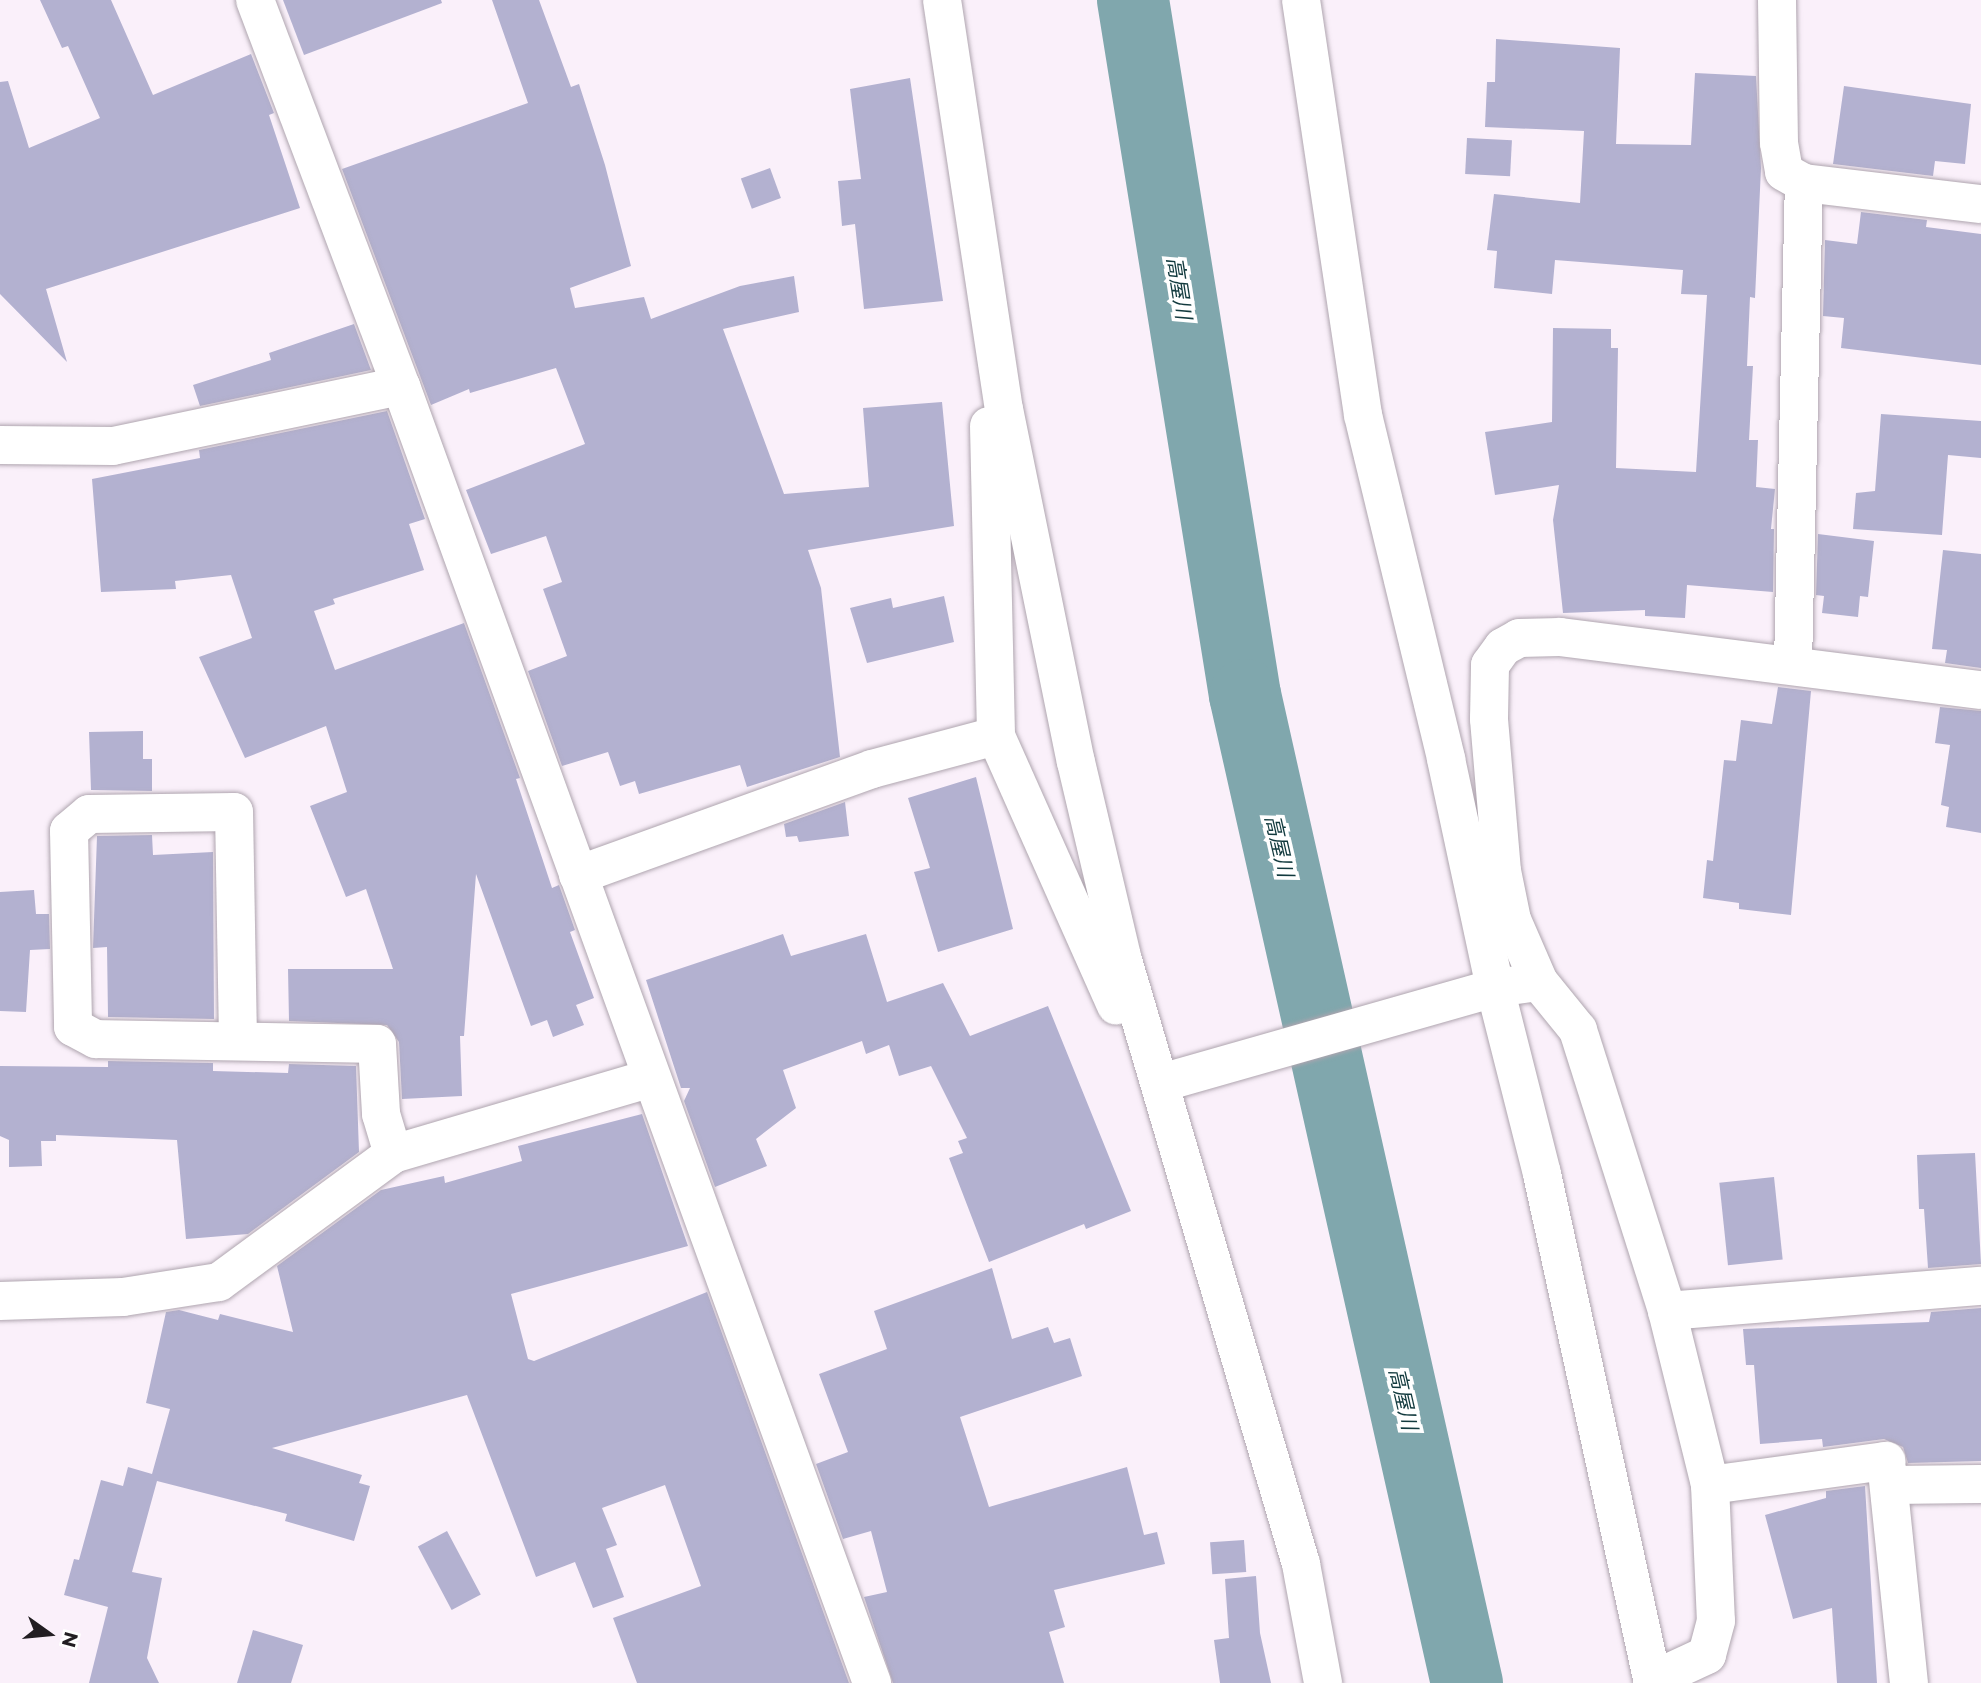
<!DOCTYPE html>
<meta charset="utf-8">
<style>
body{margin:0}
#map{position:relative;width:1981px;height:1683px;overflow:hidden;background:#faf0fa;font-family:Montserrat,"Noto Sans JP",sans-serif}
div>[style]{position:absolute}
.river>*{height:72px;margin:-36px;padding:0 36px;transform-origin:36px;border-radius:36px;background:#80a7ad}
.building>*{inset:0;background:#b3b1d0;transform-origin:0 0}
.roads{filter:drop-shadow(0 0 2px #afa5af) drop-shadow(0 0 2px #afa5af)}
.minor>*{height:38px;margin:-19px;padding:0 19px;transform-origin:19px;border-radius:19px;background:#fff}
span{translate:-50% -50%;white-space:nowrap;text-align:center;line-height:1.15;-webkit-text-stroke:7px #fff;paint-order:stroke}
.water-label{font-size:21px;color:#123a3e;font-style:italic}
.north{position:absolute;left:14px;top:1599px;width:70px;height:70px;-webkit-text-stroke:5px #fff;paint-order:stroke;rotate:105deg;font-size:19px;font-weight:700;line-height:28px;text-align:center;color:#221e22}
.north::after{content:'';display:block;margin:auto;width:24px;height:32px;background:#221e22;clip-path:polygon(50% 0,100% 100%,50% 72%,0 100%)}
</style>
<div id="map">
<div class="river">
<i style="left:1133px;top:0;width:704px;rotate:80.85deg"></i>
<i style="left:1245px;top:695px;width:1013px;rotate:77.34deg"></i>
</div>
<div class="building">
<i style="clip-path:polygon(40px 0,111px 0,153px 95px,251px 54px,274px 113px,269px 115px,300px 208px,46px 289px,67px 362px,0 294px,0 82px,8px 81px,29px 148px,100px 118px,68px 46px,62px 48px)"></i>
<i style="clip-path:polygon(283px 0,441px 0,442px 3px,304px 55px)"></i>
<i style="clip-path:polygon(492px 0,539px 0,571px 87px,579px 84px,605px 165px,631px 266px,570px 288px,575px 308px,644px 297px,651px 319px,740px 286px,794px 276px,799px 312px,723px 329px,784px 494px,869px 487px,863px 408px,942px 402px,954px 526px,808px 550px,821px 588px,840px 757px,747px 787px,740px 765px,639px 794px,635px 781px,620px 786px,608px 752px,562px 766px,528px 671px,567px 656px,543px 589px,562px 582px,546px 536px,491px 554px,466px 490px,585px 444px,556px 368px,470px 393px,469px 389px,431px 405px,342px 169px,528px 103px)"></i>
<i style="clip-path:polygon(1496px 39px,1620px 48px,1616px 144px,1691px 145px,1695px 73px,1756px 76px,1761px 168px,1755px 298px,1750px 297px,1747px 366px,1753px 366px,1749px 440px,1758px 440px,1756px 487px,1775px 489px,1771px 529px,1774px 529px,1773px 592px,1687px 585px,1685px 618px,1645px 616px,1645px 610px,1563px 613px,1553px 520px,1559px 485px,1495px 495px,1485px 432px,1552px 422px,1553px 328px,1611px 329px,1611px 348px,1618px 348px,1616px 468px,1696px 472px,1707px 295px,1681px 294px,1683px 270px,1555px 260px,1552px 294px,1494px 288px,1497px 251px,1487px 250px,1494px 194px,1580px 203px,1584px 131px,1485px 127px,1487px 82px,1495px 82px)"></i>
<i style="clip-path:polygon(910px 78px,943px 301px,864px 309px,855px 224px,842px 226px,838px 181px,861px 179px,850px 89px)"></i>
<i style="clip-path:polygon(1844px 86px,1971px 104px,1965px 164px,1935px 161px,1933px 176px,1833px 164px)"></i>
<i style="left:1467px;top:138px;width:45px;height:36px;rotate:3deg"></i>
<i style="left:770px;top:168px;width:32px;height:31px;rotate:70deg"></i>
<i style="clip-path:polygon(1861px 212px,1927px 220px,1926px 227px,1981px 234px,1981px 365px,1841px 348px,1844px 318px,1823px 316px,1825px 240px,1857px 244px)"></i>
<i style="clip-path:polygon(354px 324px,371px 370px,200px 406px,193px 385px,271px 360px,269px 353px)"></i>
<i style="clip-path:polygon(387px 411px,425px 519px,409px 524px,424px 570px,333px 599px,335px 604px,314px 611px,335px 670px,464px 623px,520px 778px,516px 779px,552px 888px,559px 885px,575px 930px,570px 932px,594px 998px,576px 1005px,584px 1025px,553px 1037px,547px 1020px,531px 1026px,476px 874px,464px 1036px,460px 1036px,462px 1096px,402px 1099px,399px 1042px,387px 1025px,289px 1021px,288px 969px,393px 969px,366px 889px,346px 897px,310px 806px,347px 792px,326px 726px,245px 758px,199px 657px,252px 638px,231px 575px,175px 581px,176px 589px,101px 592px,92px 479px,200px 458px,199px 450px)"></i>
<i style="clip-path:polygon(1881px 414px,1981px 421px,1981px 458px,1948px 455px,1942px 535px,1853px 529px,1856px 493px,1875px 491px)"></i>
<i style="clip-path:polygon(1818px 534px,1874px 541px,1868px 597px,1860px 596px,1858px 617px,1822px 613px,1824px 596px,1816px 595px)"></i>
<i style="clip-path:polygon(1943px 550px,1981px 554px,1981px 668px,1945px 663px,1947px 650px,1932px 649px)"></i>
<i style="clip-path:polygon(944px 596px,954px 642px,867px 663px,850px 608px,891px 598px,893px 608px)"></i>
<i style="clip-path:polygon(1778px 687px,1811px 691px,1791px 915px,1739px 909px,1739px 903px,1703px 898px,1707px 860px,1713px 861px,1724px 760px,1736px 761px,1741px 720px,1772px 724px)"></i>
<i style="clip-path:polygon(1940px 707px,1981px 711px,1981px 833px,1946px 827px,1949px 807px,1941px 805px,1950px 745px,1935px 743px)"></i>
<i style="clip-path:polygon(143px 731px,143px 759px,152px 759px,152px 791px,91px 790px,89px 732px)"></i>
<i style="clip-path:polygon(976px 777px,1013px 929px,938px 952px,914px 872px,930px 868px,908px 798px)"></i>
<i style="clip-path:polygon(845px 802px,849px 836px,799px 842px,797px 836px,786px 837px,784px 824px)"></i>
<i style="clip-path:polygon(152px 835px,153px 855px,213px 852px,214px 1019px,108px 1017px,107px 947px,93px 948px,97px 836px)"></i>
<i style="clip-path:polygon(34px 890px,36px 914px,49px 914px,50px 949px,30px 950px,26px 1012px,0 1011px,0 892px)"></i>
<i style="clip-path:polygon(783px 934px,791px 956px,866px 934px,887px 1002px,943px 983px,970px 1036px,1048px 1006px,1131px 1211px,1086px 1229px,1084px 1224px,989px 1262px,949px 1158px,963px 1153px,958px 1141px,967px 1138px,931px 1066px,899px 1076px,889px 1045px,866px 1054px,862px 1041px,783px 1070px,796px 1108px,756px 1139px,767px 1166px,715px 1187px,684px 1101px,690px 1088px,681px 1088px,646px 980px)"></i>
<i style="clip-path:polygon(108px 1061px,213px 1063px,213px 1071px,288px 1073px,289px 1064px,356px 1066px,359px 1152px,248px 1234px,186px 1239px,177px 1140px,56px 1135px,56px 1141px,41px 1141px,42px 1166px,9px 1167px,9px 1140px,0 1136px,0 1066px,108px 1067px)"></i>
<i style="clip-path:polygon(642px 1114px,688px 1246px,511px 1294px,528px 1359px,534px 1361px,707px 1292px,849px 1683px,637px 1683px,613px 1618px,701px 1586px,665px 1485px,602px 1508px,617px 1545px,606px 1549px,624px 1597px,593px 1608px,575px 1562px,536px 1577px,467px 1395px,272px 1448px,362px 1475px,359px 1483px,370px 1486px,354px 1541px,285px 1521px,287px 1514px,157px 1481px,132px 1572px,162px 1578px,147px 1658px,159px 1683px,89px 1683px,108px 1607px,64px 1595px,74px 1559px,79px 1560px,101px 1480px,123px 1486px,128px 1467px,152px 1474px,170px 1409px,146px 1403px,166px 1312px,179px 1310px,218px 1320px,220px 1314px,293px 1332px,277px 1266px,381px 1190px,444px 1176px,445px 1183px,522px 1161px,518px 1146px)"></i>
<i style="clip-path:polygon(1975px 1153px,1981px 1264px,1928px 1268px,1924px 1209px,1919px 1209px,1917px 1155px)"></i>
<i style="left:1774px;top:1177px;width:83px;height:55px;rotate:84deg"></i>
<i style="clip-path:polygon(992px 1268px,1012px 1339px,1048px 1327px,1054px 1343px,1070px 1338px,1082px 1376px,960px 1417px,989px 1507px,1127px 1467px,1144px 1535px,1157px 1532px,1165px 1564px,1054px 1590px,1065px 1627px,1049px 1632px,1064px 1683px,893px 1683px,864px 1597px,887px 1592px,871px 1531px,843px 1539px,816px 1464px,848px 1452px,819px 1374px,887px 1349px,874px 1311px)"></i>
<i style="clip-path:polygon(1981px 1308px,1981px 1461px,1908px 1463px,1903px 1447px,1884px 1439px,1823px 1447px,1822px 1439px,1760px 1444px,1754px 1365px,1746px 1365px,1743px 1329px,1929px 1322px,1931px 1312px)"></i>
<i style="clip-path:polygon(1865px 1486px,1877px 1683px,1837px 1683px,1832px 1608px,1793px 1619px,1765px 1515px,1826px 1498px,1826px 1491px)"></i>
<i style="left:447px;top:1531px;width:72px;height:33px;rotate:62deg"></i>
<i style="left:1244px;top:1540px;width:32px;height:34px;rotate:86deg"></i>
<i style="clip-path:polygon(1256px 1576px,1260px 1633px,1271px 1683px,1220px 1683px,1214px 1640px,1229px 1638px,1225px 1579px)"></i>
<i style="clip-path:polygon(253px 1630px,303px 1645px,291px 1683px,237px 1683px)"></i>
</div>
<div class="roads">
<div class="minor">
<i style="left:255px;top:0;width:413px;rotate:69.3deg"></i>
<i style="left:401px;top:386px;width:1380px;rotate:70.04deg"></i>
<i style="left:942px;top:0;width:414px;rotate:81.4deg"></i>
<i style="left:1004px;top:409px;width:360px;rotate:78.5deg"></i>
<i style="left:1076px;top:762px;width:200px;rotate:76.7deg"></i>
<i style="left:1122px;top:957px;width:633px;rotate:73.57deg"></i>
<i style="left:1301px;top:1564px;width:121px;rotate:79.5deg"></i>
<i style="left:1301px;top:0;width:420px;rotate:81.5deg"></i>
<i style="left:1363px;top:415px;width:354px;rotate:76.4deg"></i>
<i style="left:1446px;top:759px;width:234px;rotate:77.9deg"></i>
<i style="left:1495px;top:988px;width:192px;rotate:75.8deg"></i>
<i style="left:1542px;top:1174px;width:521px;rotate:77.7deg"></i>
<i style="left:1777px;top:0;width:143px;rotate:89.2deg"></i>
<i style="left:1779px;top:143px;width:29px;rotate:80deg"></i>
<i style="left:1784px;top:172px;width:23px;rotate:29deg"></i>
<i style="left:1804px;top:183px;width:178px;rotate:6.8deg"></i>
<i style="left:989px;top:426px;width:310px;rotate:88.7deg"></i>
<i style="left:996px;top:736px;width:295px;rotate:66deg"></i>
<i style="left:0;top:445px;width:113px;rotate:0.5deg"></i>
<i style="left:113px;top:446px;width:294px;rotate:-11.8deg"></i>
<i style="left:1793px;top:664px;width:481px;rotate:-88.7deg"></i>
<i style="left:578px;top:875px;width:313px;rotate:-19.8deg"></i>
<i style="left:872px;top:769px;width:128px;rotate:-14.9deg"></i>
<i style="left:1539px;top:982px;width:68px;rotate:-113.5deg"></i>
<i style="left:1512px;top:920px;width:50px;rotate:-101.5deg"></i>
<i style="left:1502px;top:871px;width:153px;rotate:-94.9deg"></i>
<i style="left:1489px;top:719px;width:54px;rotate:-88.9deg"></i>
<i style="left:1490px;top:665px;width:22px;rotate:-54deg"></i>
<i style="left:1503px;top:647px;width:18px;rotate:-29deg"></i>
<i style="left:1519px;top:638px;width:41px;rotate:-1.4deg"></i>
<i style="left:1560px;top:637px;width:424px;rotate:7.2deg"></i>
<i style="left:238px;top:1040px;width:228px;rotate:-91deg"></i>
<i style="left:234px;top:812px;width:145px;rotate:179.2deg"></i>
<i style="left:89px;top:814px;width:26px;rotate:140deg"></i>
<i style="left:69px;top:831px;width:196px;rotate:88.8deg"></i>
<i style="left:73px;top:1027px;width:26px;rotate:28deg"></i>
<i style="left:96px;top:1039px;width:281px;rotate:1deg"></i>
<i style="left:377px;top:1044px;width:70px;rotate:86.7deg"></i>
<i style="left:381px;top:1114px;width:42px;rotate:73.3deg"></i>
<i style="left:1161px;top:1083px;width:347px;rotate:-15.9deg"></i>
<i style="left:1495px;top:988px;width:44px;rotate:-7.8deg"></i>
<i style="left:1539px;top:982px;width:62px;rotate:50.9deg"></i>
<i style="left:1578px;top:1030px;width:295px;rotate:72.4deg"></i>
<i style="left:1667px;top:1311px;width:179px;rotate:76.1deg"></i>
<i style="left:1710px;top:1485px;width:136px;rotate:87.5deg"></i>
<i style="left:1716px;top:1621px;width:35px;rotate:105deg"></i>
<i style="left:1707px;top:1655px;width:60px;rotate:155.2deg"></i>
<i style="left:0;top:1301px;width:123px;rotate:-1.9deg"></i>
<i style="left:123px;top:1297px;width:97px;rotate:-8.9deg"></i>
<i style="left:219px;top:1282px;width:216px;rotate:-36.3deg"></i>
<i style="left:393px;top:1154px;width:269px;rotate:-16.4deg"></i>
<i style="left:1667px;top:1311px;width:315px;rotate:-4.6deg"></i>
<i style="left:1710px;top:1485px;width:178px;rotate:-7.8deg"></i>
<i style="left:1886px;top:1461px;width:223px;rotate:84.1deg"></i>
<i style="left:1889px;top:1485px;width:92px;rotate:-0.6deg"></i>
</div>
</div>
<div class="water-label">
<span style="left:1179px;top:288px;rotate:81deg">高屋川</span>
<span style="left:1279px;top:846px;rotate:77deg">高屋川</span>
<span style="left:1403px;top:1399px;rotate:77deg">高屋川</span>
</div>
<div class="north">N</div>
</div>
